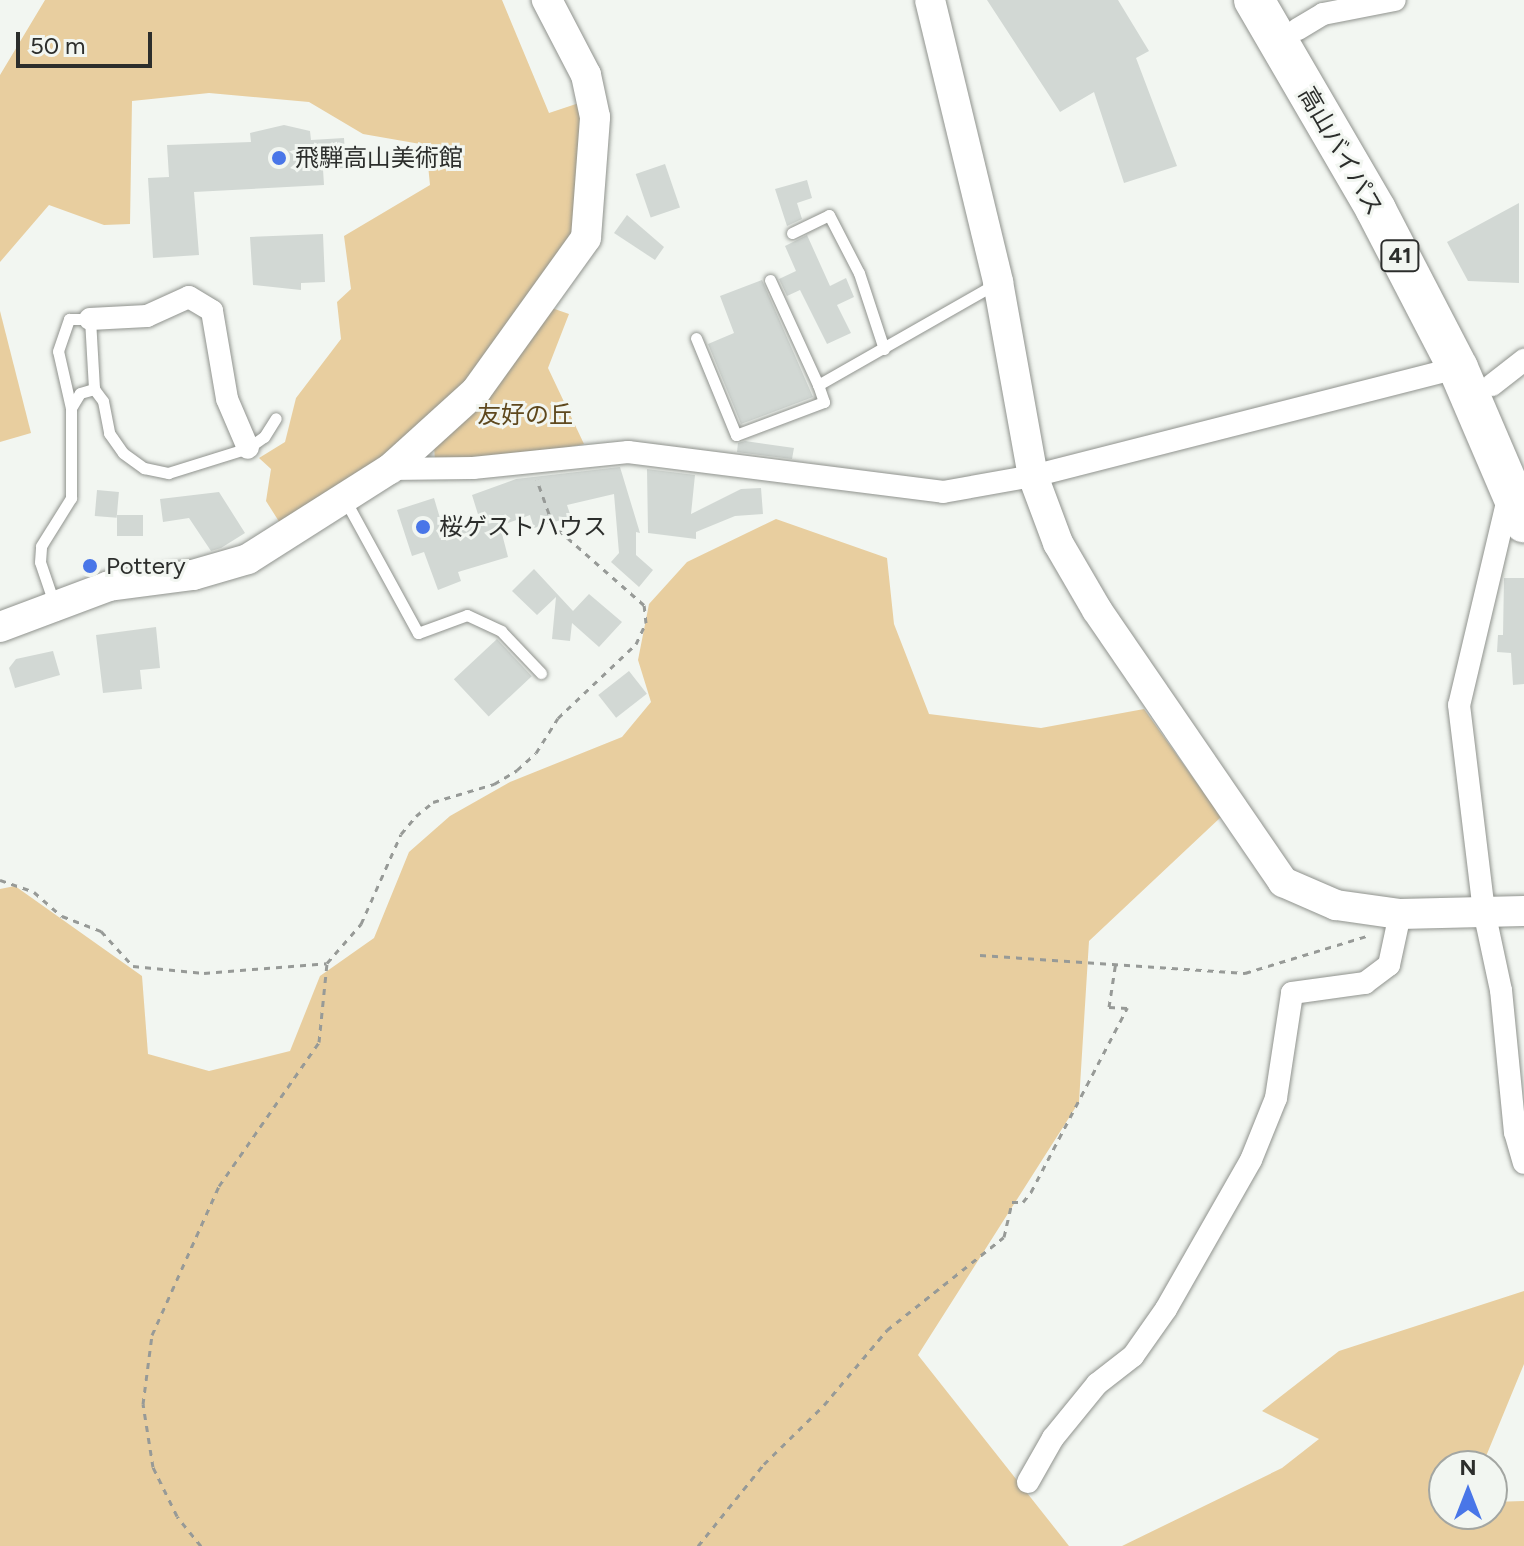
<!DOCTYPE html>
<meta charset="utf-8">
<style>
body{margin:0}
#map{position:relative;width:1524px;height:1546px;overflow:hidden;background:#f2f6f1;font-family:Figtree,"Noto Sans JP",sans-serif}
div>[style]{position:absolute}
.green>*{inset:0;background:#e8ce9f}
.building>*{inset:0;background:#d2d8d4;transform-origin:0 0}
.path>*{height:3px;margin-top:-1.5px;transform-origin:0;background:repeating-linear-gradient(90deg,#979a97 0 6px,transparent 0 12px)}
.roads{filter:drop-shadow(0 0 2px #90938e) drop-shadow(0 0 2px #90938e)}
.lane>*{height:11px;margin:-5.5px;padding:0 5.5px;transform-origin:5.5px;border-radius:5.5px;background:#fff}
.street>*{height:22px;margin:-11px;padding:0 11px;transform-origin:11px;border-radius:11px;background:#fff}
.secondary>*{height:30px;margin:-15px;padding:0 15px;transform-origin:15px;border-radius:15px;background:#fff}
.highway>*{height:40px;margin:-20px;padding:0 20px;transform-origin:20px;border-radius:20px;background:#fff}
.dots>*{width:22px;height:22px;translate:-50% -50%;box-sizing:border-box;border:4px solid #f2f6f1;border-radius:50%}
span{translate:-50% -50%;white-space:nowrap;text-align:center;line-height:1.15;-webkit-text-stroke:6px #f2f6f1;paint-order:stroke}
.shield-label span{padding:2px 6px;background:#f2f6f1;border:2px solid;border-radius:6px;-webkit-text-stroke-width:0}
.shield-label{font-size:22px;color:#2c2e2c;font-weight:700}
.street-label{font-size:24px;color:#2c2e2c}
.poi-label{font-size:24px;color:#2c2e2c}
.left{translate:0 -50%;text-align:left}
.park-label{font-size:24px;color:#5e481d}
.north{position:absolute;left:1428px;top:1450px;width:80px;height:80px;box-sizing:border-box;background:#f2f6f1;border:2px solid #a3a6a2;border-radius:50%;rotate:0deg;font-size:22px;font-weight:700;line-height:32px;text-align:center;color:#2c2e2c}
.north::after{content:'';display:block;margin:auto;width:28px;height:36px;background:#4976e8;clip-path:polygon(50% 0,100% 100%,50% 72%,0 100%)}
.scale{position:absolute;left:16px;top:32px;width:136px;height:36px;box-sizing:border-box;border:4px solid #2c2e2c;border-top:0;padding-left:10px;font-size:24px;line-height:28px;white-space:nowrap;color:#2c2e2c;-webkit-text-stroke:6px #f2f6f1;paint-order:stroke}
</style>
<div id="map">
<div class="green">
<i style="clip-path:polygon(45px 0,502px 0,549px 113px,582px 102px,576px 234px,470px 378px,381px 459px,285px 531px,266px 501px,271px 469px,259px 458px,285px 442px,296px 398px,341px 339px,337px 302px,351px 289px,344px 236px,430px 185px,426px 145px,363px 134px,309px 102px,209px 93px,132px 101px,130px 224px,104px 225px,49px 205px,0 262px,0 75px)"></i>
<i style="clip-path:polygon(549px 307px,569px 314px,548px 368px,584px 444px,523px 457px,435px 461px,434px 446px)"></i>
<i style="clip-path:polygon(0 311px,31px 433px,0 442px)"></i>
<i style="clip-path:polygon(776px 519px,887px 558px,894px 624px,929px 714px,1041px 728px,1144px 709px,1221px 817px,1089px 941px,1079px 1102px,918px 1355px,1069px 1546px,0 1546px,0 889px,15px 886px,142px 976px,148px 1054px,209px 1071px,290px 1051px,320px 976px,374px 938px,409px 852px,450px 816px,510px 782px,622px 737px,651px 702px,638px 660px,649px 604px,687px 562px)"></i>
<i style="clip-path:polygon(1524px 1291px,1524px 1364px,1482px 1466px,1444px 1466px,1444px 1514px,1492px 1514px,1492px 1502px,1524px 1501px,1524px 1546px,1122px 1546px,1282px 1468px,1319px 1439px,1262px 1411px,1339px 1351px)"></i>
</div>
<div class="building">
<i style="clip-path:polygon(987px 0,1118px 0,1149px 51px,1136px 58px,1177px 166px,1124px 183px,1094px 92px,1060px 112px)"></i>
<i style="clip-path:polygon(284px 125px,310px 131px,311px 140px,344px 138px,346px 168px,323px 169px,324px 185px,194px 192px,199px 255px,153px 258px,148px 178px,169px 177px,167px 145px,251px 142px,250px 133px)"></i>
<i style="left:665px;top:164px;width:46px;height:31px;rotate:71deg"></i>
<i style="clip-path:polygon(807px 180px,812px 198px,797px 203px,802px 219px,787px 226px,775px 189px)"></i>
<i style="clip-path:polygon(1519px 203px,1519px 283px,1468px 281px,1447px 242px)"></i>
<i style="clip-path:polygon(627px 215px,664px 247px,655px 260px,614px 233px)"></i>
<i style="clip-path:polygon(323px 234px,325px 282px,301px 283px,301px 290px,253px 285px,250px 237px)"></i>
<i style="clip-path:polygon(807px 235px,830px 286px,846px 278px,854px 297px,837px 305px,851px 333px,827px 344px,800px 290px,787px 296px,779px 279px,796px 271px,785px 246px)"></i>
<i style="clip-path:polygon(762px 280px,813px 397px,741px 424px,708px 344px,734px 333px,720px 296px)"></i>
<i style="clip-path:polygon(745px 441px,794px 448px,792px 459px,737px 452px,738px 443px)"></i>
<i style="clip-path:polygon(620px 467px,640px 533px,636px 532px,636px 555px,653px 570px,639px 587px,611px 562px,619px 553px,614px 494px,567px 505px,571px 517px,534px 528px,530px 515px,500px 526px,508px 557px,458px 572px,461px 581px,438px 590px,424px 552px,412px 556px,397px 510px,434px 498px,445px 535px,481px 524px,472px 495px,516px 479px)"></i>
<i style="clip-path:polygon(647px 469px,695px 475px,691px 514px,741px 489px,761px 488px,763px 514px,735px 516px,696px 532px,696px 539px,648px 533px)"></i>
<i style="left:97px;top:490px;width:22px;height:26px;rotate:5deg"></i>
<i style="clip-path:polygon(219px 492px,245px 533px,221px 548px,211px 551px,189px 518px,163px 522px,160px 499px)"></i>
<i style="left:117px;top:515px;width:26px;height:21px"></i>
<i style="clip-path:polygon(534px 569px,573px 611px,589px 594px,622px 622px,599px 647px,572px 623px,570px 641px,552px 639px,556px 597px,537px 615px,512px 591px)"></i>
<i style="clip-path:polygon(1504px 578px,1524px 578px,1524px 684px,1513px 685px,1511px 653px,1497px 652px,1498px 635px,1503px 635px)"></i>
<i style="clip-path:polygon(156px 627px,160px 668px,140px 670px,142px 689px,103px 693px,96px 635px)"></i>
<i style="left:497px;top:639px;width:51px;height:59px;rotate:47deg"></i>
<i style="clip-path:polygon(53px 651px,60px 675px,15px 688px,9px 668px,16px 659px)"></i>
<i style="left:629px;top:671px;width:29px;height:39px;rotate:52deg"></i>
</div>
<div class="path">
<i style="left:0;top:880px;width:36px;rotate:19deg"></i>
<i style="left:34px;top:892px;width:37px;rotate:41deg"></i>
<i style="left:62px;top:916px;width:42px;rotate:21deg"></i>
<i style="left:101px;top:931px;width:47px;rotate:47.6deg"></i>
<i style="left:133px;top:966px;width:71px;rotate:5.6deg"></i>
<i style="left:204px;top:973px;width:123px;rotate:-4.6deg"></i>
<i style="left:980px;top:955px;width:266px;rotate:3.9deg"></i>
<i style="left:1245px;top:973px;width:131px;rotate:-16.9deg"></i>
<i style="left:201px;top:1546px;width:38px;rotate:-129deg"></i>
<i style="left:177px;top:1516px;width:55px;rotate:-116.1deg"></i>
<i style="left:153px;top:1467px;width:64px;rotate:-99deg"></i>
<i style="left:143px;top:1404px;width:70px;rotate:-82.6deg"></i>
<i style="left:152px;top:1335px;width:163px;rotate:-65.8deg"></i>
<i style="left:219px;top:1186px;width:175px;rotate:-55.2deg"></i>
<i style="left:319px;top:1042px;width:79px;rotate:-84.2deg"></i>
<i style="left:327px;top:963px;width:52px;rotate:-48.9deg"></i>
<i style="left:361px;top:924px;width:98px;rotate:-66deg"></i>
<i style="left:401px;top:834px;width:23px;rotate:-50deg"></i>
<i style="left:416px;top:816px;width:22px;rotate:-39deg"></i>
<i style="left:433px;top:802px;width:64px;rotate:-16.4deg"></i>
<i style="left:494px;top:784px;width:27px;rotate:-31deg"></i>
<i style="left:517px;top:770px;width:25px;rotate:-42deg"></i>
<i style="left:536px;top:753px;width:41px;rotate:-57.8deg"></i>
<i style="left:558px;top:718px;width:108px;rotate:-43.5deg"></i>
<i style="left:636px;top:644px;width:23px;rotate:-65deg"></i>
<i style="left:646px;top:623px;width:18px;rotate:-96deg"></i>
<i style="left:644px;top:605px;width:121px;rotate:-138.7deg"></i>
<i style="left:553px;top:525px;width:48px;rotate:-109.6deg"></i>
<i style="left:698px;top:1546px;width:105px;rotate:-51.2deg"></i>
<i style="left:764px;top:1464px;width:84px;rotate:-44.5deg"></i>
<i style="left:824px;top:1405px;width:98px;rotate:-50deg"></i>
<i style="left:887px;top:1330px;width:149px;rotate:-38.5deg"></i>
<i style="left:1004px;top:1237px;width:36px;rotate:-77deg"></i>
<i style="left:1012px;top:1202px;width:11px"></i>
<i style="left:1023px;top:1202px;width:13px;rotate:-51deg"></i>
<i style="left:1031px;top:1192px;width:208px;rotate:-62.4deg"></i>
<i style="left:1127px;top:1008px;width:18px;rotate:-177deg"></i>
<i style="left:1109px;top:1007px;width:47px;rotate:-81.3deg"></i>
</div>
<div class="roads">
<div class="lane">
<i style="left:792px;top:233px;width:41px;rotate:-25.9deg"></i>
<i style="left:829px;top:215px;width:65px;rotate:62.7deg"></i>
<i style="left:859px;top:273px;width:80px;rotate:71.8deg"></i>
<i style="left:770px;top:280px;width:115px;rotate:65.4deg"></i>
<i style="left:818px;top:385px;width:206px;rotate:-29.7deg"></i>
<i style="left:696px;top:338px;width:105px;rotate:67.6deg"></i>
<i style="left:736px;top:435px;width:94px;rotate:-20.6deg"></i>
<i style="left:824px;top:402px;width:18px;rotate:-109deg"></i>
<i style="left:71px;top:408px;width:58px;rotate:-102.8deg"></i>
<i style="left:58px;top:351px;width:34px;rotate:-71deg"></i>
<i style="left:69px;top:319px;width:21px"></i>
<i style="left:90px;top:319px;width:70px;rotate:86.7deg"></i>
<i style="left:344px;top:498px;width:154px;rotate:61.3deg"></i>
<i style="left:418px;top:633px;width:52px;rotate:-20.2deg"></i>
<i style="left:467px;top:615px;width:38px;rotate:25deg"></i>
<i style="left:501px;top:631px;width:58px;rotate:46.4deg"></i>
<i style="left:55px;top:606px;width:46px;rotate:-108.8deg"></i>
<i style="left:40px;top:562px;width:16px;rotate:-86deg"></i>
<i style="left:41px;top:546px;width:57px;rotate:-58deg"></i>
<i style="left:71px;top:498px;width:90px;rotate:-90deg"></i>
<i style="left:71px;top:408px;width:17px;rotate:-59deg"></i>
<i style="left:80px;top:393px;width:15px;rotate:-16deg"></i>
<i style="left:94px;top:389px;width:15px;rotate:53deg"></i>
<i style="left:103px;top:401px;width:33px;rotate:79deg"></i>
<i style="left:109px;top:433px;width:24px;rotate:55deg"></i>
<i style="left:123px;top:453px;width:26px;rotate:36deg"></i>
<i style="left:144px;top:468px;width:25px;rotate:12deg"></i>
<i style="left:168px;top:473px;width:84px;rotate:-17.4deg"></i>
<i style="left:248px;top:448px;width:19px;rotate:-35deg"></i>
<i style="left:264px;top:437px;width:22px;rotate:-58deg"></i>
</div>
<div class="street">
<i style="left:1298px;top:29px;width:29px;rotate:-31deg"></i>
<i style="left:1323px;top:14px;width:73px;rotate:-11deg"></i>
<i style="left:90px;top:319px;width:57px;rotate:-3deg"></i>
<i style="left:147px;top:316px;width:46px;rotate:-24.3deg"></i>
<i style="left:189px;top:297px;width:27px;rotate:31deg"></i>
<i style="left:212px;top:311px;width:89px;rotate:80.3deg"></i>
<i style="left:227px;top:399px;width:53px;rotate:66.8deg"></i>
<i style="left:1492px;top:385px;width:41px;rotate:-38deg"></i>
<i style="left:390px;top:469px;width:83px;rotate:-0.7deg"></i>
<i style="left:473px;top:468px;width:156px;rotate:-5.9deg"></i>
<i style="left:628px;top:452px;width:318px;rotate:7.2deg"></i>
<i style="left:943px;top:492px;width:91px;rotate:-10.1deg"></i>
<i style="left:1033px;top:476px;width:439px;rotate:-14.3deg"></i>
<i style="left:1510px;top:490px;width:221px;rotate:103.3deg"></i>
<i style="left:1459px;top:705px;width:208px;rotate:83.1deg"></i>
<i style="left:1484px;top:911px;width:81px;rotate:77.9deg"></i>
<i style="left:1501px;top:990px;width:143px;rotate:84.4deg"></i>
<i style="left:1515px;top:1132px;width:32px;rotate:74deg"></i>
<i style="left:1028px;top:1482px;width:51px;rotate:-60.4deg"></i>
<i style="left:1053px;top:1438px;width:70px;rotate:-50.8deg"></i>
<i style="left:1097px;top:1384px;width:46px;rotate:-37.9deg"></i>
<i style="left:1133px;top:1356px;width:57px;rotate:-54.9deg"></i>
<i style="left:1166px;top:1309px;width:172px;rotate:-60.3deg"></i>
<i style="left:1251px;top:1160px;width:67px;rotate:-68deg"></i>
<i style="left:1276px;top:1098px;width:106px;rotate:-81.3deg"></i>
<i style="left:1292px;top:993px;width:74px;rotate:-7.8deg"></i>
<i style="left:1365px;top:983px;width:30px;rotate:-37deg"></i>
<i style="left:1389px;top:965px;width:52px;rotate:-77.8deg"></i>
</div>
<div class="secondary">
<i style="left:930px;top:0;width:290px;rotate:76.4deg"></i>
<i style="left:998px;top:282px;width:197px;rotate:79.8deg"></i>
<i style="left:1033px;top:476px;width:72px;rotate:69.5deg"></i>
<i style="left:1058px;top:543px;width:78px;rotate:59.8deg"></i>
<i style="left:1097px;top:610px;width:330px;rotate:55.6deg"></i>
<i style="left:1283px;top:882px;width:58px;rotate:23.5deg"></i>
<i style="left:1336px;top:905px;width:65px;rotate:8deg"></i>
<i style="left:1400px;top:914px;width:124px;rotate:-1.4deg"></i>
<i style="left:0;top:627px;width:116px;rotate:-20.6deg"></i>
<i style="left:109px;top:586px;width:85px;rotate:-7.5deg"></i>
<i style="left:193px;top:575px;width:57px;rotate:-16.2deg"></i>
<i style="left:248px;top:559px;width:168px;rotate:-32.4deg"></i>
<i style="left:390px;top:469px;width:116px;rotate:-42.2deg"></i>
<i style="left:476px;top:391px;width:188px;rotate:-54.3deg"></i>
<i style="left:586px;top:238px;width:121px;rotate:-85.7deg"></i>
<i style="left:595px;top:117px;width:43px;rotate:-102.1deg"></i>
<i style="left:586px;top:75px;width:85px;rotate:-117.5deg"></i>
</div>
<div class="highway">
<i style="left:1254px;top:0;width:243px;rotate:59.8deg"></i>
<i style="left:1376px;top:210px;width:178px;rotate:62.6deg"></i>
<i style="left:1458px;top:368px;width:168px;rotate:66.8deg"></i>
</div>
</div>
<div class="dots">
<i style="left:279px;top:158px;background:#4976e8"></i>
<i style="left:423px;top:527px;background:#4976e8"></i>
<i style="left:90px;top:566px;background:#4976e8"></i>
</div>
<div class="shield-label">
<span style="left:1400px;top:256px">41</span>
</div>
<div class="street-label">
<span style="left:1341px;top:151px;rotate:60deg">高山バイパス</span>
</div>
<div class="poi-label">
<span class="left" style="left:295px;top:158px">飛騨高山美術館</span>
<span class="left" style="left:439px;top:527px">桜ゲストハウス</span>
<span class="left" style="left:106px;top:566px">Pottery</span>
</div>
<div class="park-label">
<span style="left:525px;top:415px">友好の丘</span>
</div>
<div class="north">N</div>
<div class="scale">50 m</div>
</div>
